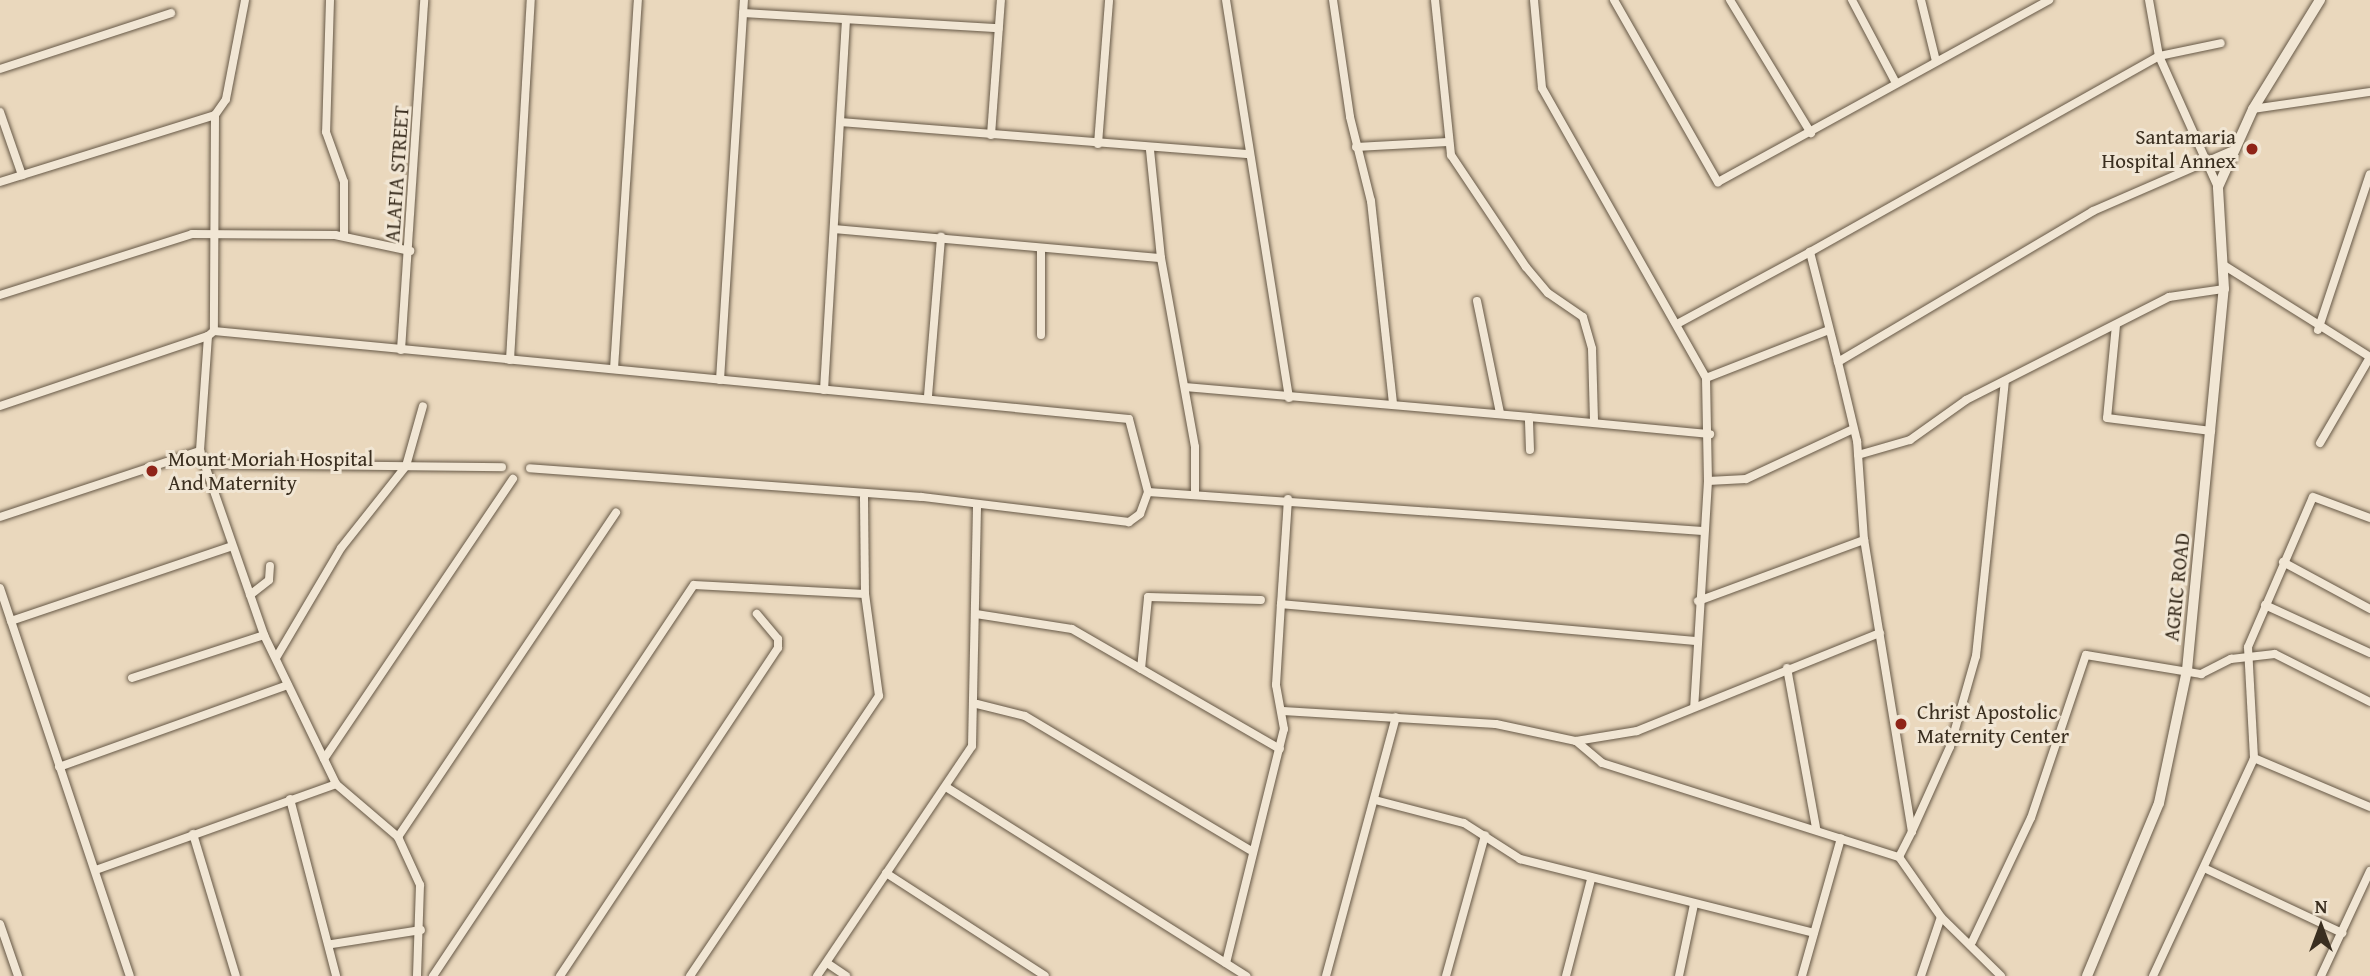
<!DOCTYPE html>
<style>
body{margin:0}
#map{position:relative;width:2370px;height:976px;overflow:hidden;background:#ead8bd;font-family:"Gentium Book Plus",serif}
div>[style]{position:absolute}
.roads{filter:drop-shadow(0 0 2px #665846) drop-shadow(0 0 2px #665846)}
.minor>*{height:8px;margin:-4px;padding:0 4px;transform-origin:4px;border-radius:4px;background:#f1e6d4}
.tertiary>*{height:10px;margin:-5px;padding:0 5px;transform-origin:5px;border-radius:5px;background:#f1e6d4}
.dots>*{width:19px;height:19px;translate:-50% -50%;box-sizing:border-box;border:4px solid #f1e6d4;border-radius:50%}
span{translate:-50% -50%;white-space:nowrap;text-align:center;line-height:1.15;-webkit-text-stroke:6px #f1e6d4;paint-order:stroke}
.poi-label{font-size:21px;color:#3a2e1f}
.right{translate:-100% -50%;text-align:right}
.left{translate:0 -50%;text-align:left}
.street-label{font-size:21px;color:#3a2e1f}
.north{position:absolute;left:2286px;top:892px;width:70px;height:70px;-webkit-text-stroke:5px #f1e6d4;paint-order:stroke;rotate:0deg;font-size:19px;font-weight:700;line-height:28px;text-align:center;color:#3a2e1f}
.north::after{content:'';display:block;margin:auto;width:24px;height:32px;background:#3a2e1f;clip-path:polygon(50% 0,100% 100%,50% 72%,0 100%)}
</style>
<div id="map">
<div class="roads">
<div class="minor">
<i style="left:330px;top:0;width:132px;rotate:91.7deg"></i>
<i style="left:326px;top:132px;width:53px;rotate:70.2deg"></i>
<i style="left:344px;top:182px;width:54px;rotate:90deg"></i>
<i style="left:1226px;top:0;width:403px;rotate:81deg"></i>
<i style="left:1333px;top:0;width:118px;rotate:81.7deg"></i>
<i style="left:1350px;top:117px;width:87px;rotate:76deg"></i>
<i style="left:1371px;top:201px;width:205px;rotate:83.8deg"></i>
<i style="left:1435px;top:0;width:156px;rotate:84.1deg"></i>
<i style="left:1451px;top:155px;width:135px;rotate:56.2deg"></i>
<i style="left:1526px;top:267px;width:34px;rotate:50deg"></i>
<i style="left:1548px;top:293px;width:42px;rotate:34.4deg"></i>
<i style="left:1583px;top:317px;width:33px;rotate:74deg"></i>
<i style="left:1592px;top:349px;width:71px;rotate:88.4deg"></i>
<i style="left:1534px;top:0;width:88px;rotate:84.8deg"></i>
<i style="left:1542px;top:88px;width:333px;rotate:60.5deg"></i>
<i style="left:1706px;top:378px;width:103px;rotate:88.9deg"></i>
<i style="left:1708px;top:481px;width:226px;rotate:93.5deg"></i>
<i style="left:1614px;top:0;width:210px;rotate:60.3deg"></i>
<i style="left:1718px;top:182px;width:378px;rotate:-28.8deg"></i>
<i style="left:1730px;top:0;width:156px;rotate:58.7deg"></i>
<i style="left:1852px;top:0;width:94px;rotate:62.1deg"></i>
<i style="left:1921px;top:0;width:63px;rotate:76.2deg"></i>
<i style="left:2149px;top:0;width:57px;rotate:79.9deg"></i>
<i style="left:2159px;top:56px;width:144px;rotate:65.8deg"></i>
<i style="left:743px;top:13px;width:256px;rotate:3.4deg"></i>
<i style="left:0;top:69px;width:180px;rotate:-18.1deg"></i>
<i style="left:2253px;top:109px;width:118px;rotate:-8.3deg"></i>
<i style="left:0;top:112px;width:67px;rotate:70.8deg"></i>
<i style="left:215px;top:115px;width:216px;rotate:90.3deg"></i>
<i style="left:214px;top:331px;width:8px;rotate:140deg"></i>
<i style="left:208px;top:336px;width:115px;rotate:94deg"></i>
<i style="left:200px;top:451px;width:195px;rotate:70.8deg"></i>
<i style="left:264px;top:635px;width:165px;rotate:64.2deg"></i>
<i style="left:336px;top:784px;width:82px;rotate:40.5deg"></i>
<i style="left:398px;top:837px;width:53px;rotate:65.4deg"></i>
<i style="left:420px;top:885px;width:91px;rotate:91.9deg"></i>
<i style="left:840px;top:122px;width:411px;rotate:4.5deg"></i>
<i style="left:991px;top:135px;width:135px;rotate:-85.8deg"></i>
<i style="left:1098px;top:144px;width:144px;rotate:-85.6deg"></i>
<i style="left:1356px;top:147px;width:92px;rotate:-3.1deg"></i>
<i style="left:1150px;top:150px;width:109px;rotate:84.2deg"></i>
<i style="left:1161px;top:258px;width:192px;rotate:79.8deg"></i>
<i style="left:1195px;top:447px;width:46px;rotate:90deg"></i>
<i style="left:0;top:182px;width:225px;rotate:-17.3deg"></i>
<i style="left:215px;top:115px;width:19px;rotate:-55deg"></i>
<i style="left:226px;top:99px;width:101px;rotate:-79.1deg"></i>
<i style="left:835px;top:229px;width:327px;rotate:5.1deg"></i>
<i style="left:1041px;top:249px;width:86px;rotate:90deg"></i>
<i style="left:2225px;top:266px;width:171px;rotate:32.1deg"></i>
<i style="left:0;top:295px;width:201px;rotate:-17.6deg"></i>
<i style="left:192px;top:234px;width:143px;rotate:0.4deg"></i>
<i style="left:335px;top:235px;width:77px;rotate:12deg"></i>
<i style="left:1477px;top:301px;width:114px;rotate:78.4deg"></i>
<i style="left:1677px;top:324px;width:151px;rotate:-28.4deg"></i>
<i style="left:2116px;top:325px;width:93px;rotate:95.5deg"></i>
<i style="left:2107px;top:418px;width:105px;rotate:7.1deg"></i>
<i style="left:2318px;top:330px;width:164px;rotate:-71.6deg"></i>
<i style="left:214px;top:331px;width:919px;rotate:5.49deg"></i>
<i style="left:1129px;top:419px;width:75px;rotate:75.4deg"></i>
<i style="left:1148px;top:492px;width:23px;rotate:110deg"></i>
<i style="left:1140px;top:514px;width:14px;rotate:144deg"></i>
<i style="left:1129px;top:522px;width:209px;rotate:-173.1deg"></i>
<i style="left:921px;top:497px;width:392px;rotate:-175.8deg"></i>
<i style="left:401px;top:350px;width:351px;rotate:-86.2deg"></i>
<i style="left:510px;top:360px;width:361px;rotate:-86.7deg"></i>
<i style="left:1838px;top:362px;width:114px;rotate:-104.3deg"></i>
<i style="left:1810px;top:252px;width:400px;rotate:-29.3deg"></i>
<i style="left:2159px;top:56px;width:63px;rotate:-11.8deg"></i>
<i style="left:614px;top:369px;width:370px;rotate:-86.3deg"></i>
<i style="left:1706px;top:378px;width:132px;rotate:-21.3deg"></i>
<i style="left:720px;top:380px;width:381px;rotate:-86.4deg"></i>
<i style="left:1186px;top:387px;width:344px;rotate:5deg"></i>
<i style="left:824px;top:390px;width:370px;rotate:-86.6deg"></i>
<i style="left:928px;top:396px;width:160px;rotate:-85.3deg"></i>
<i style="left:0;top:406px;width:219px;rotate:-18.6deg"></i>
<i style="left:2320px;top:443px;width:99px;rotate:-59.8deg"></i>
<i style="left:1530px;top:450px;width:33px;rotate:-92deg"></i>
<i style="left:1529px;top:417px;width:182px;rotate:5.4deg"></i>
<i style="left:1858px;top:455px;width:54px;rotate:-16.1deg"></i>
<i style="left:1910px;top:440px;width:69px;rotate:-35.5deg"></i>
<i style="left:1966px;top:400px;width:228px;rotate:-26.9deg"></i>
<i style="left:2169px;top:297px;width:56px;rotate:-8.3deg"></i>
<i style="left:203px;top:464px;width:299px;rotate:0.6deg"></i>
<i style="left:1708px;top:481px;width:38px;rotate:-3deg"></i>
<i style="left:1746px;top:479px;width:118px;rotate:-25deg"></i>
<i style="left:1148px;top:492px;width:556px;rotate:4.02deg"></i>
<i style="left:1288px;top:499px;width:105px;rotate:93.8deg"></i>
<i style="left:1281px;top:604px;width:415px;rotate:5.1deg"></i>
<i style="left:0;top:517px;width:211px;rotate:-18.3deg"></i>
<i style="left:2283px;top:562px;width:99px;rotate:28.4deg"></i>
<i style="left:0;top:588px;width:409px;rotate:71.5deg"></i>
<i style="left:250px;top:595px;width:24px;rotate:-38deg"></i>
<i style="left:269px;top:580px;width:14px;rotate:-86deg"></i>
<i style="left:1698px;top:601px;width:177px;rotate:-20.2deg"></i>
<i style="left:2265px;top:605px;width:115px;rotate:24.6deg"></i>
<i style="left:976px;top:614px;width:97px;rotate:8.9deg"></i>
<i style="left:1072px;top:629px;width:240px;rotate:30deg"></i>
<i style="left:11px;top:621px;width:231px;rotate:-18.7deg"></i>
<i style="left:276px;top:658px;width:128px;rotate:-59.4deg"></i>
<i style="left:341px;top:548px;width:105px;rotate:-51.6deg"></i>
<i style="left:406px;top:466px;width:62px;rotate:-74.2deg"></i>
<i style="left:1787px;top:668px;width:163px;rotate:79.7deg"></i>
<i style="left:1141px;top:669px;width:72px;rotate:-84.4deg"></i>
<i style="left:1148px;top:597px;width:113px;rotate:1.5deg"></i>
<i style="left:132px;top:678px;width:139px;rotate:-18deg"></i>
<i style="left:977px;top:704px;width:49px;rotate:14deg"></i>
<i style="left:1025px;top:716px;width:262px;rotate:30.8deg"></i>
<i style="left:1283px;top:711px;width:213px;rotate:3.5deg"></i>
<i style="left:1496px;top:724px;width:82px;rotate:12deg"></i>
<i style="left:1576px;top:741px;width:62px;rotate:-9.3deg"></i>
<i style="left:1637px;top:731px;width:262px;rotate:-22deg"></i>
<i style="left:1576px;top:741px;width:34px;rotate:40deg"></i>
<i style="left:1602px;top:763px;width:312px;rotate:17.6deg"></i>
<i style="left:1899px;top:857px;width:73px;rotate:55deg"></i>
<i style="left:1941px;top:917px;width:84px;rotate:44.5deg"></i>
<i style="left:2254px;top:758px;width:126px;rotate:22.9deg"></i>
<i style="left:324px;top:759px;width:338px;rotate:-56deg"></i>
<i style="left:59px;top:767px;width:243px;rotate:-19.7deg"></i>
<i style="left:946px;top:787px;width:355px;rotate:32.2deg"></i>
<i style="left:290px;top:799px;width:183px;rotate:75.4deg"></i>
<i style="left:1375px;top:800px;width:92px;rotate:14.5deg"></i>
<i style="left:1464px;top:823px;width:67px;rotate:32.7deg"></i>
<i style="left:1520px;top:859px;width:303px;rotate:14.1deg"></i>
<i style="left:1912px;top:831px;width:92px;rotate:-65.7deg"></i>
<i style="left:1950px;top:747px;width:95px;rotate:-74.1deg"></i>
<i style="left:1976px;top:656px;width:276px;rotate:-84deg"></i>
<i style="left:193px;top:834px;width:148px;rotate:73.2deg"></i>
<i style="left:398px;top:837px;width:391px;rotate:-56.1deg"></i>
<i style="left:1899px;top:857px;width:28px;rotate:-63deg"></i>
<i style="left:1912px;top:832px;width:296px;rotate:-99.3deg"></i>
<i style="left:1864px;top:540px;width:99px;rotate:-94deg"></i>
<i style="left:1857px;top:441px;width:81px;rotate:-103.5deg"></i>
<i style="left:1838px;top:362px;width:296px;rotate:-30.6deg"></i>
<i style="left:2093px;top:211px;width:150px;rotate:-23.5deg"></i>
<i style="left:2204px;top:868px;width:153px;rotate:25.2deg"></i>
<i style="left:96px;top:870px;width:255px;rotate:-19.7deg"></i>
<i style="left:886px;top:873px;width:189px;rotate:32.9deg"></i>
<i style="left:0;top:924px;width:55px;rotate:70.9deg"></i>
<i style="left:1972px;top:942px;width:137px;rotate:-64.6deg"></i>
<i style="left:2031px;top:818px;width:172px;rotate:-71.4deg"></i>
<i style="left:2086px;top:655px;width:117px;rotate:9.4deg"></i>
<i style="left:2201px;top:674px;width:34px;rotate:-27deg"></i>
<i style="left:2231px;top:659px;width:44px;rotate:-6.5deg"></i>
<i style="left:2275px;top:654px;width:106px;rotate:26.8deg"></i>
<i style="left:332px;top:944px;width:90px;rotate:-8.9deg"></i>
<i style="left:827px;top:963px;width:23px;rotate:34deg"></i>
<i style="left:1226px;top:963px;width:241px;rotate:-76.1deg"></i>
<i style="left:1284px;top:729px;width:45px;rotate:-100.3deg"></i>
<i style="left:1276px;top:685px;width:81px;rotate:-86.5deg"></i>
<i style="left:433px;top:976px;width:470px;rotate:-56.3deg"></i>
<i style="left:694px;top:585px;width:171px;rotate:3deg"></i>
<i style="left:560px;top:976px;width:394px;rotate:-56.4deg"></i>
<i style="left:778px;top:648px;width:9px;rotate:-90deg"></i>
<i style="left:778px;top:639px;width:33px;rotate:-130deg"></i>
<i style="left:690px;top:976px;width:338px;rotate:-56deg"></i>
<i style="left:879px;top:696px;width:103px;rotate:-97.8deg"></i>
<i style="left:865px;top:594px;width:97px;rotate:-90.6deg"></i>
<i style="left:817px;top:976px;width:277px;rotate:-56deg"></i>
<i style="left:972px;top:746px;width:241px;rotate:-88.8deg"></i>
<i style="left:1326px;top:976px;width:268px;rotate:-74.9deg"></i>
<i style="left:1446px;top:976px;width:146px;rotate:-74.5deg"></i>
<i style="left:1566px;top:976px;width:100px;rotate:-75.5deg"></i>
<i style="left:1679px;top:976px;width:74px;rotate:-78.2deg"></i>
<i style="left:1802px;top:976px;width:143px;rotate:-74.2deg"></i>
<i style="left:1921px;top:976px;width:62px;rotate:-71.3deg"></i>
<i style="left:2153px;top:976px;width:240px;rotate:-65.1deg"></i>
<i style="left:2254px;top:758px;width:111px;rotate:-93.1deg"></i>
<i style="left:2248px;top:647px;width:163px;rotate:-66.6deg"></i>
<i style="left:2313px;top:497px;width:61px;rotate:20.2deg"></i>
<i style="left:2321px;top:976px;width:116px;rotate:-65deg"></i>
</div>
<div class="tertiary">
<i style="left:2087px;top:976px;width:187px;rotate:-67.4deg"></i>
<i style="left:2159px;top:803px;width:136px;rotate:-78.1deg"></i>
<i style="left:2187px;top:670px;width:383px;rotate:-84.5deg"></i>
<i style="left:2224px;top:289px;width:102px;rotate:-93.4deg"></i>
<i style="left:2218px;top:187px;width:85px;rotate:-65.8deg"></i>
<i style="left:2253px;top:109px;width:128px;rotate:-58.4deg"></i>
</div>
</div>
<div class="dots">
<i style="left:2252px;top:149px;background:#8f2418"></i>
<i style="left:152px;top:471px;background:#8f2418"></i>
<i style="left:1901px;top:724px;background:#8f2418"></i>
</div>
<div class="poi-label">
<span class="right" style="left:2236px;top:149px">Santamaria<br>Hospital Annex</span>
<span class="left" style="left:168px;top:471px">Mount Moriah Hospital<br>And Maternity</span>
<span class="left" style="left:1917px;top:724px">Christ Apostolic<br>Maternity Center</span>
</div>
<div class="street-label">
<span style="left:397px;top:174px;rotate:-86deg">ALAFIA STREET</span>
<span style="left:2177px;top:587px;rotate:-84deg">AGRIC ROAD</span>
</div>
<div class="north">N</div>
</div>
